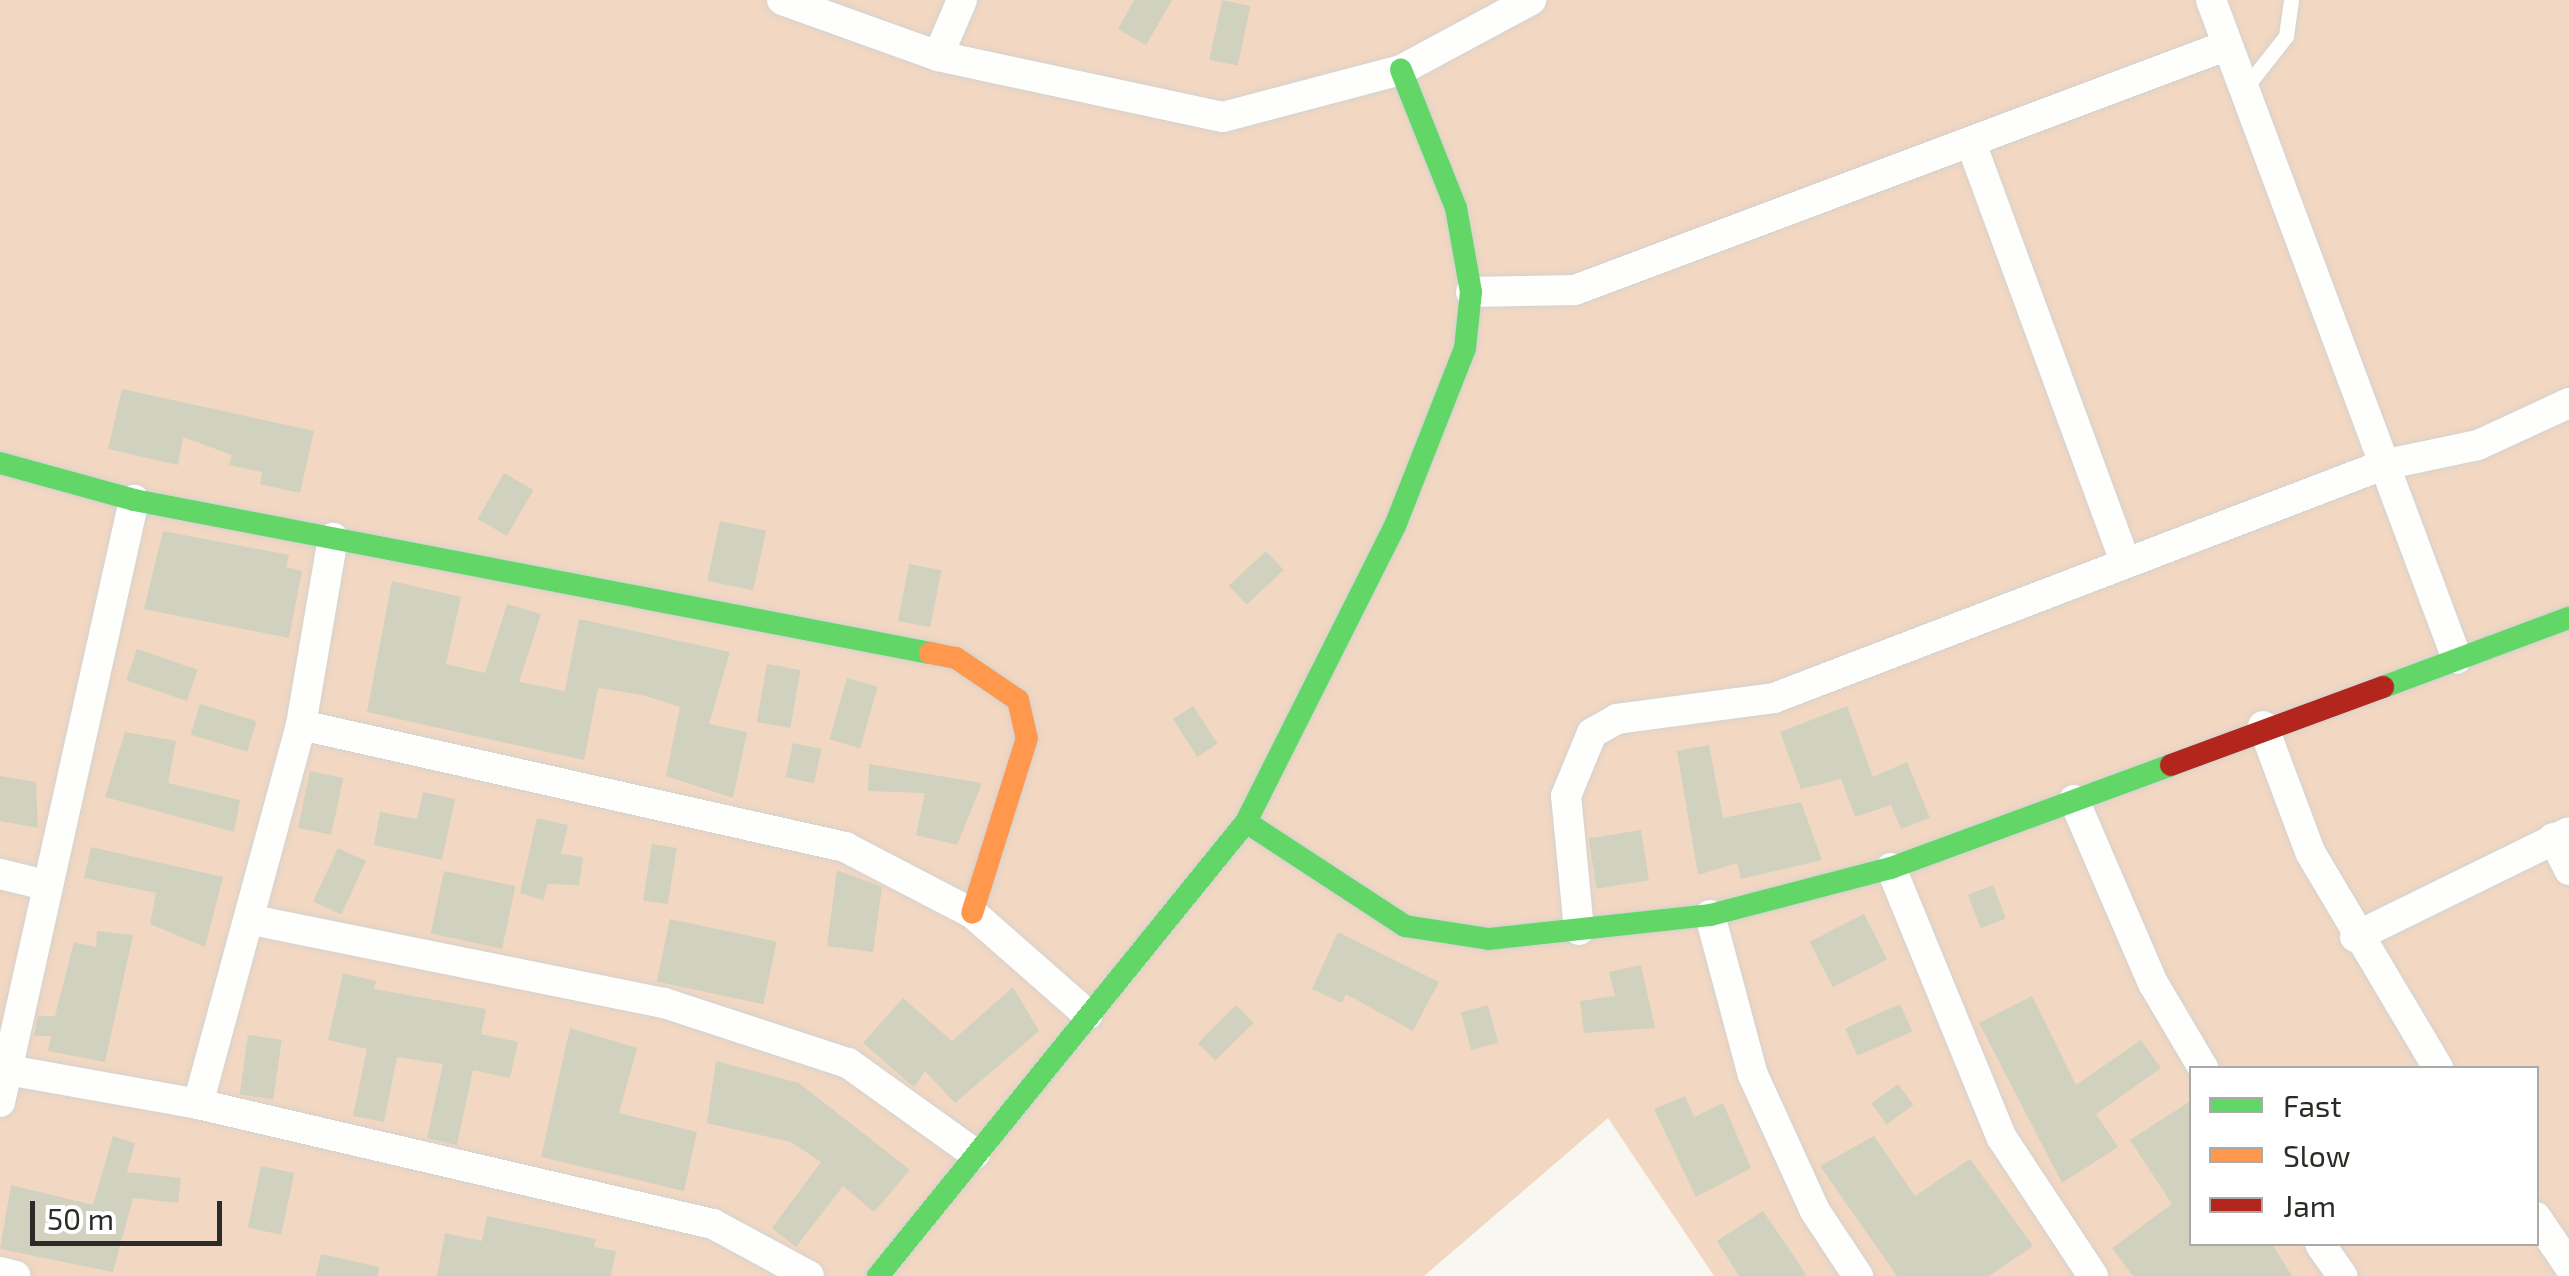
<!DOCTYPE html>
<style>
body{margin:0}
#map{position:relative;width:2569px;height:1276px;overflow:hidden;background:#f8f7f2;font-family:"Exo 2",sans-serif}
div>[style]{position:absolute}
.green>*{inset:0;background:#f2d7c2}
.building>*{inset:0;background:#d0d2bf;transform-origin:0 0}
.roads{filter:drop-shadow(0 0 2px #d3d2ce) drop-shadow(0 0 2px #d3d2ce)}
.lane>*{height:15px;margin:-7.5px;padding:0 7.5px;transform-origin:7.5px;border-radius:7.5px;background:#fefefd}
.street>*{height:30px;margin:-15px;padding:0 15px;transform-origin:15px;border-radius:15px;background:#fefefd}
.fast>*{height:22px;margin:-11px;padding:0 11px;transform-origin:11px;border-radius:11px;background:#63d668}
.slow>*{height:22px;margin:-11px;padding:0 11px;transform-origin:11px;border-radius:11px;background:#ff974d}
.jam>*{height:22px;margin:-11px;padding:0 11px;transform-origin:11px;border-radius:11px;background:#b3261e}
span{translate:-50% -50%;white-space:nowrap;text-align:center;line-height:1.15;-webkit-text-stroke:8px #fff;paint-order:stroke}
.legend{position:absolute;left:2189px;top:1066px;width:350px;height:180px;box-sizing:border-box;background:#fff;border:2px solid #abaaa9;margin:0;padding:12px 18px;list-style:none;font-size:30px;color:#2c2b27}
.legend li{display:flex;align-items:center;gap:20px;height:50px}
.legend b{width:50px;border:2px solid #abaaa9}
.scale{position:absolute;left:30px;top:1201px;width:192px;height:45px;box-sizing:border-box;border:5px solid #2c2b27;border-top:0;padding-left:12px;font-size:30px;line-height:35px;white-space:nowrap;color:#2c2b27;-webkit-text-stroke:8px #fff;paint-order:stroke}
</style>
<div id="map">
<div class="green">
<i style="clip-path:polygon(evenodd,0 0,2569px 0,2569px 1276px,1714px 1276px,1608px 1118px,1424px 1276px,0 1276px,0 0,2192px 1068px,2536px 1068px,2536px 1244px,2192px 1244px,2192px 1068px)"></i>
</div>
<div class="building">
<i style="clip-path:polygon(1134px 0,1172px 0,1146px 45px,1118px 29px)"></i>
<i style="left:1222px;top:0;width:29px;height:61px;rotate:12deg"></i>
<i style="clip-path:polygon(122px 389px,314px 431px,300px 493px,260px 484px,262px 472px,229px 465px,232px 455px,183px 437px,178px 465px,108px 449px)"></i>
<i style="left:504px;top:473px;width:34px;height:53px;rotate:30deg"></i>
<i style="left:720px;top:521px;width:47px;height:61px;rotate:12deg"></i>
<i style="clip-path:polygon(163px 531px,289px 555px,286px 567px,302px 571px,289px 638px,144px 609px)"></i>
<i style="left:1266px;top:551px;width:26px;height:51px;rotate:47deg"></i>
<i style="left:909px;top:564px;width:33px;height:58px;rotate:11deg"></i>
<i style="clip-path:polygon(392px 581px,461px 597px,446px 664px,485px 673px,507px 604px,541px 614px,519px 682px,565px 691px,579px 619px,730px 652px,709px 724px,747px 732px,733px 798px,666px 776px,680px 707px,643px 695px,598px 688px,584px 760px,367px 712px)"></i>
<i style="left:137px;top:649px;width:64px;height:33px;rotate:19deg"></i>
<i style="left:767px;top:664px;width:34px;height:59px;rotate:10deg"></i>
<i style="left:847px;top:678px;width:32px;height:64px;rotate:16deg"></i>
<i style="left:200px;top:704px;width:59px;height:32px;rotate:17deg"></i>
<i style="left:1193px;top:706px;width:45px;height:24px;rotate:57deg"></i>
<i style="clip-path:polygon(1847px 706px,1873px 777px,1907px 762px,1930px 818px,1901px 829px,1891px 805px,1855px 817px,1841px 779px,1801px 789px,1780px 732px)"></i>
<i style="clip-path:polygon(125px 732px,176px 741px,168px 783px,240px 800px,234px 832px,105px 797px)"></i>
<i style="left:793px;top:743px;width:29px;height:35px;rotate:12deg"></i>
<i style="clip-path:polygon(1709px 745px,1723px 818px,1801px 802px,1822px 860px,1741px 879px,1737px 863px,1698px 875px,1677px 751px)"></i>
<i style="clip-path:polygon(869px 764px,982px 783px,957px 845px,916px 835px,925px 793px,868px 791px)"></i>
<i style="left:310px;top:771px;width:34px;height:58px;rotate:12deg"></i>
<i style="clip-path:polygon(0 776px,36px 782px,38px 828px,0 821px)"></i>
<i style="clip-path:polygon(423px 792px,455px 799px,442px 860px,374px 845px,380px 812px,417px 819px)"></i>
<i style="clip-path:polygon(537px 818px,568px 825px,561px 854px,583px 857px,579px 885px,548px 884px,543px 900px,520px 893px)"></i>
<i style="left:1641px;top:830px;width:51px;height:53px;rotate:81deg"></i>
<i style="left:652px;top:844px;width:25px;height:57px;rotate:9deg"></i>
<i style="clip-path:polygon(91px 847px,223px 877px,205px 947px,150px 924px,156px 893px,84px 878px)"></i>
<i style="left:338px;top:848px;width:31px;height:59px;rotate:25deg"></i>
<i style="clip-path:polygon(837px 870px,882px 887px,873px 952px,827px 946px)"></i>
<i style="left:444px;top:871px;width:73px;height:64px;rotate:12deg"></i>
<i style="left:1993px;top:885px;width:36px;height:27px;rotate:69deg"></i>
<i style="left:1864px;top:914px;width:51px;height:61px;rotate:63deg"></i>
<i style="left:670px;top:919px;width:109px;height:64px;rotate:12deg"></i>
<i style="clip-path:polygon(97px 931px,133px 935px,105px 1062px,48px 1051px,51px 1036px,34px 1036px,38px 1016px,55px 1016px,74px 942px,96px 947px)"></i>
<i style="clip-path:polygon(1338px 932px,1439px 982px,1413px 1031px,1346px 994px,1342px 1003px,1312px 989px)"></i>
<i style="clip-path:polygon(1641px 965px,1655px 1028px,1584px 1033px,1580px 1001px,1615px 996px,1609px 972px)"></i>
<i style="clip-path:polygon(343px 973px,376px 981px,374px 989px,486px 1009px,481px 1034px,518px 1042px,510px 1078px,473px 1070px,457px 1145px,427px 1138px,443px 1064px,397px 1057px,384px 1122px,353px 1116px,367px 1049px,328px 1040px)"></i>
<i style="clip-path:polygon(1013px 987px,1039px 1031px,955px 1103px,925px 1071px,914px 1087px,863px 1043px,903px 998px,952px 1041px)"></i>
<i style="clip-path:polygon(2032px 996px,2076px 1085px,2141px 1040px,2161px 1068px,2096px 1114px,2118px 1147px,2062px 1183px,1979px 1023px)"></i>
<i style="left:1900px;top:1004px;width:30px;height:60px;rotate:66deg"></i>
<i style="left:1236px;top:1005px;width:25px;height:54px;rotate:45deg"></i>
<i style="left:1488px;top:1005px;width:39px;height:28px;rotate:75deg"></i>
<i style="clip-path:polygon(570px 1028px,637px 1048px,619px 1113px,697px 1132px,684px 1191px,541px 1157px)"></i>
<i style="left:248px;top:1035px;width:34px;height:60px;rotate:8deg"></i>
<i style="clip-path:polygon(716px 1061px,799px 1083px,910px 1170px,874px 1212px,843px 1186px,796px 1247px,772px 1228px,821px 1162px,791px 1142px,707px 1123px)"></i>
<i style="left:1898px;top:1084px;width:26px;height:33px;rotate:54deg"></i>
<i style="clip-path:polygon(1685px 1096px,1694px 1117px,1723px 1103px,1751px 1168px,1696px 1197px,1654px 1109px)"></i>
<i style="clip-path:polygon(2192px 1100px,2192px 1244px,2272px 1244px,2292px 1276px,2133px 1276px,2112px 1248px,2172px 1204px,2130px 1140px)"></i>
<i style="clip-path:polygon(113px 1136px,135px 1143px,127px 1172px,181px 1178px,178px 1203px,133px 1198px,113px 1272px,0 1249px,11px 1185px,93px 1205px)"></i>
<i style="clip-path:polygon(1874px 1136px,1915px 1196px,1970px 1159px,2033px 1246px,1989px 1276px,1897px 1276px,1820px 1166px)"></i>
<i style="left:261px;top:1166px;width:34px;height:63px;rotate:12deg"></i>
<i style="clip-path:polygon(1763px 1211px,1800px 1265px,1806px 1276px,1739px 1276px,1717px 1241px)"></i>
<i style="clip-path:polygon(487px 1216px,596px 1239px,594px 1247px,616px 1251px,611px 1276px,437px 1276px,445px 1233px,482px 1241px)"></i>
<i style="clip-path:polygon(321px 1254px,379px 1267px,378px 1276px,316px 1276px)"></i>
</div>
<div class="roads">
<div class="lane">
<i style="left:2245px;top:88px;width:66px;rotate:-51.7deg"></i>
<i style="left:2286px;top:36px;width:36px;rotate:-82deg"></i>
</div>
<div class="street">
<i style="left:782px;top:0;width:166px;rotate:19.7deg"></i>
<i style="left:938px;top:56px;width:291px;rotate:12.1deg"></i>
<i style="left:1223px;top:117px;width:184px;rotate:-14.8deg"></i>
<i style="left:1401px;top:70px;width:148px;rotate:-28.3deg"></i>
<i style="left:2211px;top:0;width:703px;rotate:69.53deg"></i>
<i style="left:938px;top:56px;width:61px;rotate:-66.8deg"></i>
<i style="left:1971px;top:143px;width:446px;rotate:69.8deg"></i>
<i style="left:1471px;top:292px;width:104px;rotate:-1.1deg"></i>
<i style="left:1575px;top:290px;width:697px;rotate:-20.57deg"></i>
<i style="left:301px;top:725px;width:558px;rotate:12.64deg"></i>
<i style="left:845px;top:847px;width:143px;rotate:27.5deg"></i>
<i style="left:972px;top:913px;width:154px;rotate:41.3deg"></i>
<i style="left:2263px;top:726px;width:134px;rotate:69.5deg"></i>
<i style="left:2310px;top:852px;width:251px;rotate:59.3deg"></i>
<i style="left:2074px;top:800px;width:199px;rotate:66.7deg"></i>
<i style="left:2153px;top:983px;width:99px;rotate:59.5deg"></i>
<i style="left:2553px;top:838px;width:36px;rotate:63deg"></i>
<i style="left:1891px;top:868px;width:292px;rotate:67.7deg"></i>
<i style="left:2002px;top:1138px;width:165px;rotate:56.6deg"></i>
<i style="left:0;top:874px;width:46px;rotate:13.7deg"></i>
<i style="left:1710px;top:915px;width:166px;rotate:75deg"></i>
<i style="left:1753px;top:1075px;width:149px;rotate:65.5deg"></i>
<i style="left:1815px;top:1211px;width:78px;rotate:56.5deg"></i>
<i style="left:252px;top:920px;width:420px;rotate:11.4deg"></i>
<i style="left:664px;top:1003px;width:194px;rotate:18.1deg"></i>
<i style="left:848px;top:1063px;width:156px;rotate:35.6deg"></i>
<i style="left:1579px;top:930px;width:135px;rotate:-95.5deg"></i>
<i style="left:1566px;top:796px;width:68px;rotate:-67.6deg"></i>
<i style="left:1592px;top:733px;width:29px;rotate:-29deg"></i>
<i style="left:1617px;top:719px;width:158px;rotate:-7.6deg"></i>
<i style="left:1774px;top:698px;width:652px;rotate:-20.94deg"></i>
<i style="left:2383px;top:465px;width:97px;rotate:-11.9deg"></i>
<i style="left:2478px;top:445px;width:100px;rotate:-24.8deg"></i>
<i style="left:2355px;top:937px;width:238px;rotate:-26.1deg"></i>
<i style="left:8px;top:1070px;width:193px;rotate:10.1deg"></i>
<i style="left:198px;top:1104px;width:529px;rotate:13.12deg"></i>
<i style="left:713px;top:1224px;width:109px;rotate:28.4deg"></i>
<i style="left:0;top:1102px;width:617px;rotate:-77.45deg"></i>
<i style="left:198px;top:1104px;width:393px;rotate:-74.8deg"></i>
<i style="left:301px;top:725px;width:190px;rotate:-80.3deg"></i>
<i style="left:2536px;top:1217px;width:59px;rotate:56deg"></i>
<i style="left:2320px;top:1244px;width:39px;rotate:55deg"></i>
<i style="left:0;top:1272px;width:16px;rotate:14deg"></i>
</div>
<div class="fast">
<i style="left:0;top:463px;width:139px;rotate:15.4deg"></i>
<i style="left:134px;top:500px;width:811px;rotate:10.88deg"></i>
<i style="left:2383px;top:687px;width:198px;rotate:-20.4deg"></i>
<i style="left:1246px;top:822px;width:190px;rotate:33.2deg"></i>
<i style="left:1405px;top:926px;width:85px;rotate:8.8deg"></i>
<i style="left:1489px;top:939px;width:222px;rotate:-6.2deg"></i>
<i style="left:1710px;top:915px;width:187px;rotate:-14.6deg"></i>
<i style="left:1891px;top:868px;width:298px;rotate:-20.2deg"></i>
<i style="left:878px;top:1276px;width:584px;rotate:-50.97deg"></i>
<i style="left:1246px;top:822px;width:331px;rotate:-63.3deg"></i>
<i style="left:1395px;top:526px;width:191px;rotate:-68.5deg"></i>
<i style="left:1465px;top:348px;width:56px;rotate:-83.9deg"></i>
<i style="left:1471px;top:292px;width:85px;rotate:-100.1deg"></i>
<i style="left:1456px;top:208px;width:149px;rotate:-111.7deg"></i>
</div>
<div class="slow">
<i style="left:930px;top:653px;width:26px;rotate:11deg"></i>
<i style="left:956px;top:658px;width:75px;rotate:34.1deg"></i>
<i style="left:1018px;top:700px;width:39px;rotate:77deg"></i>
<i style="left:1027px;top:738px;width:183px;rotate:107.4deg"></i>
</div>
<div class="jam">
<i style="left:2171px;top:765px;width:226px;rotate:-20.2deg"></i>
</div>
</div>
<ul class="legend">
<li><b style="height:12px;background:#63d668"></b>Fast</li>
<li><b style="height:12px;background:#ff974d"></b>Slow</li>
<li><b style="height:12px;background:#b3261e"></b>Jam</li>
</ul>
<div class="scale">50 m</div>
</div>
